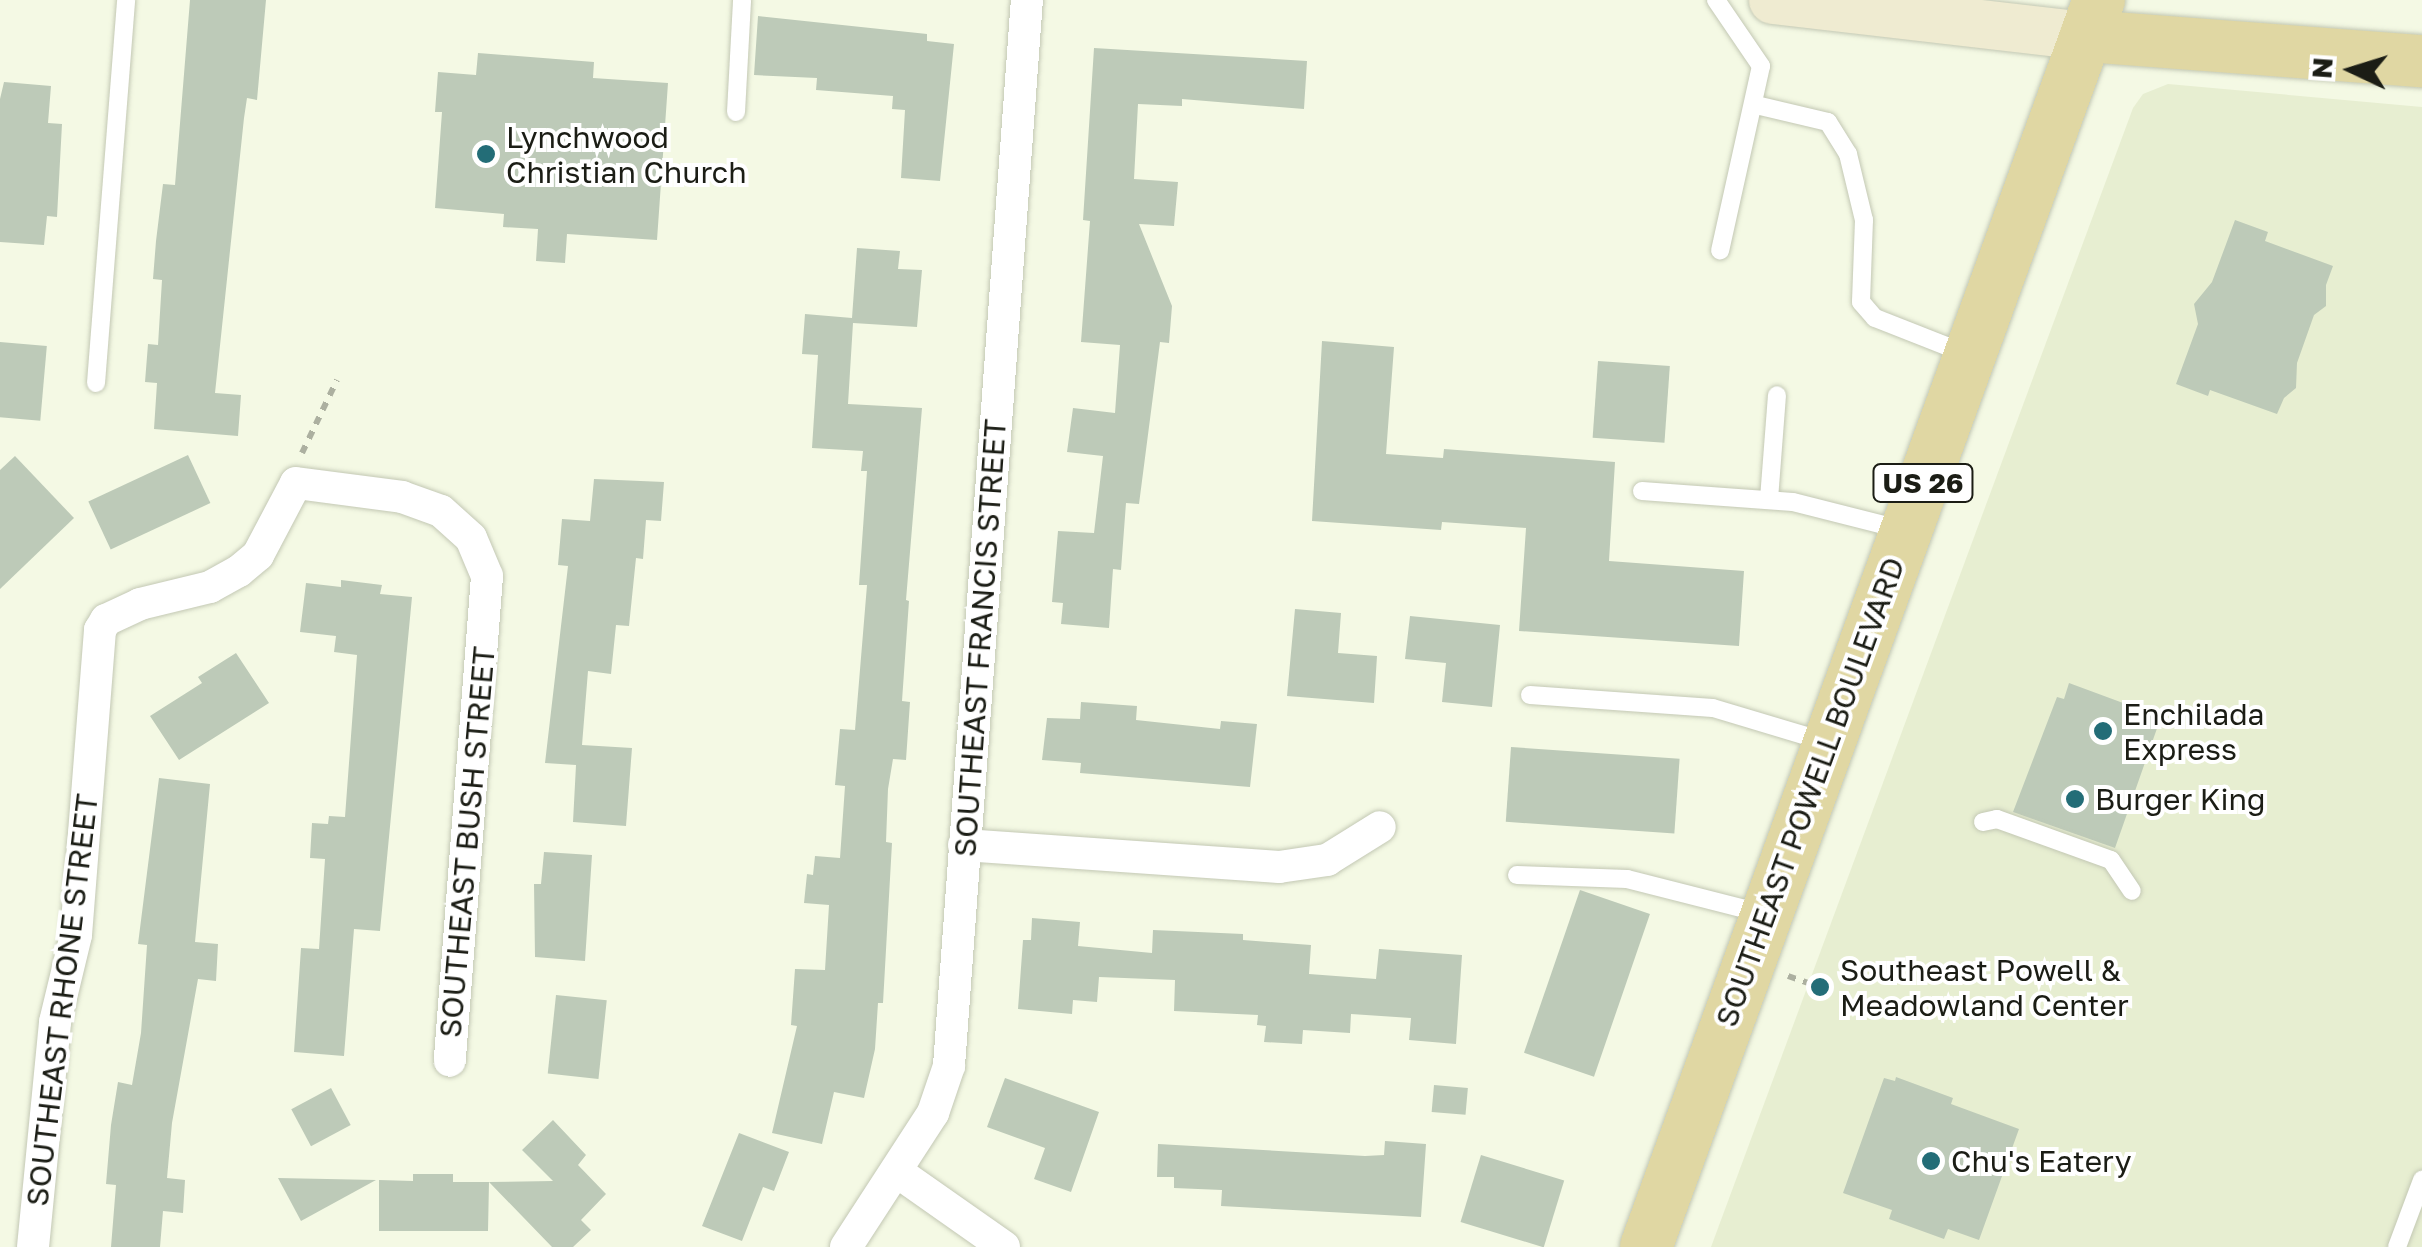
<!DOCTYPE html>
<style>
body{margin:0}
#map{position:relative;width:2422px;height:1247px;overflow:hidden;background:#f4f9e4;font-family:"Golos Text",sans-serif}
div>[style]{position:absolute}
.built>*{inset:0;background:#e7eed1}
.building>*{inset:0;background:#bdcab8;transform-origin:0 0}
.path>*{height:6px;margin-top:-3px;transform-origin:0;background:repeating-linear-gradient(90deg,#acb0a0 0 8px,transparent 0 16px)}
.roads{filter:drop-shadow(0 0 2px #c3c8b4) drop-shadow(0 0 2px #c3c8b4)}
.lane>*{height:18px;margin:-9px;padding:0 9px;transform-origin:9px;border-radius:9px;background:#fff}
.street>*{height:32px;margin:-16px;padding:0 16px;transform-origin:16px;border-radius:16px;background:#fff}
.secondary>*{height:48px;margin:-24px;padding:0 24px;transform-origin:24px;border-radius:24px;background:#efebd1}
.primary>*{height:52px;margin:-26px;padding:0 26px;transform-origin:26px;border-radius:26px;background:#e0d7a3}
.dots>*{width:28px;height:28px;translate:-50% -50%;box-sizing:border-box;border:5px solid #fff;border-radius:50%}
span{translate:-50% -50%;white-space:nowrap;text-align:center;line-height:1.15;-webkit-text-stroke:8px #fff;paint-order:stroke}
.shield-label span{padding:2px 8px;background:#fff;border:2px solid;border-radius:8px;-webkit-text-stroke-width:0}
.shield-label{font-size:28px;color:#1b1d15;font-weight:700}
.poi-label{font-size:30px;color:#1b1d15}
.left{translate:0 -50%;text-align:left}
.street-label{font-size:30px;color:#1b1d15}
.north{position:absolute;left:2302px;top:20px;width:100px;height:100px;-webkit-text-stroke:8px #fff;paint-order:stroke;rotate:274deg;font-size:28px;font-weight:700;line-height:40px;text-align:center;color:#1b1d15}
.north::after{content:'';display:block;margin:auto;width:35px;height:45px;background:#1b1d15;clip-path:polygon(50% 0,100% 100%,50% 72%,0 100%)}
</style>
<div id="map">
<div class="built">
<i style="clip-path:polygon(2168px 84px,2422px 107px,2422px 1247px,1711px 1247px,2133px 108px,2143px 94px)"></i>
</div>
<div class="building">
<i style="clip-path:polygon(190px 0,266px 0,257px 100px,247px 98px,244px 118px,215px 393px,241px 395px,238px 436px,154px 429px,157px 383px,145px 382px,148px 344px,158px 345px,162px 280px,153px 279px,156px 241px,163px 184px,175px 185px)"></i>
<i style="clip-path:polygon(758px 16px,927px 34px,927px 41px,954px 44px,940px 181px,901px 178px,905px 110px,892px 109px,893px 96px,816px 90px,817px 78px,754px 75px)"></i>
<i style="clip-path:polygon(1094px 48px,1307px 61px,1304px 109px,1182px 99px,1182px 106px,1138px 104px,1134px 179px,1178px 182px,1174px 226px,1139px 224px,1172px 306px,1169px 343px,1160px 342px,1139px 504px,1126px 503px,1121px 570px,1113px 569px,1109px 628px,1061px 624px,1063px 603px,1052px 602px,1058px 531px,1094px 533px,1103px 456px,1067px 452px,1073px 408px,1115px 413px,1120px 345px,1081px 342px,1090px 221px,1083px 220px)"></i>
<i style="clip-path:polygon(478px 53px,594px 62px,593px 78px,668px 83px,657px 240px,567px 234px,565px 263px,536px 261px,538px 229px,503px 227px,504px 214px,435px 208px,442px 112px,435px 112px,438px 72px,476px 75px)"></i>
<i style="clip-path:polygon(4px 82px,51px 86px,48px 123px,62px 124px,57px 217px,47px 216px,44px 245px,0 242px,0 99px)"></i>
<i style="clip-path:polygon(2235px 220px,2268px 232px,2265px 241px,2333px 266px,2326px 285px,2326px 306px,2314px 315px,2297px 363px,2296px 388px,2284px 398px,2277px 414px,2210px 390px,2208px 396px,2176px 384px,2198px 324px,2194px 304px,2212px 282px)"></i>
<i style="clip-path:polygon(857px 248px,900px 251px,898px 269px,922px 270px,917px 327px,853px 323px,848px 404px,922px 408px,906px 600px,909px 601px,902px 701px,910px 702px,906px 760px,893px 759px,888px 789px,886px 842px,892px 843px,883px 1003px,878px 1003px,875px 1049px,864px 1098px,834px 1092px,822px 1144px,772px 1133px,797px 1026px,791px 1025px,795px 969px,825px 970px,829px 905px,804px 903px,807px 874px,813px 875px,815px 856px,840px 858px,845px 786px,835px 785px,840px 729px,855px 730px,867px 585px,859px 585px,867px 471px,861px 471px,863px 451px,812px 448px,818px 355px,802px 354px,805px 314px,852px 318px)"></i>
<i style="clip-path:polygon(1322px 341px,1394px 347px,1386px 454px,1443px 458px,1444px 449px,1615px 462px,1609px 561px,1744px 571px,1739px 646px,1519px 631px,1526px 528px,1442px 522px,1441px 530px,1312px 521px)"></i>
<i style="left:0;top:342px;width:47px;height:75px;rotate:5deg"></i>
<i style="left:1598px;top:361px;width:72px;height:77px;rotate:4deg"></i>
<i style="left:188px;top:455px;width:53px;height:110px;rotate:65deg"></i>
<i style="clip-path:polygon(15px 456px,74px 518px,0 589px,0 470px)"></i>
<i style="clip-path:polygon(594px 479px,664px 482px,661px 521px,646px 520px,643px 559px,636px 558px,629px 626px,616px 625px,611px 674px,588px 671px,582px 745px,632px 748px,626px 826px,573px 822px,576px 765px,545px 763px,568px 566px,558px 565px,562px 519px,590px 521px)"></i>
<i style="clip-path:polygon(341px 580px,382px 585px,380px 594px,412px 597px,380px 931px,354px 929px,344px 1056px,294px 1052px,301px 948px,319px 949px,325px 859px,310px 858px,312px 823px,328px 824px,329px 816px,345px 817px,357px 655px,334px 652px,336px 636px,300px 632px,306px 583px,341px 587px)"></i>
<i style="clip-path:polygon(1295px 609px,1341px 613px,1338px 653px,1377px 656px,1374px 703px,1287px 696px)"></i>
<i style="clip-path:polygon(1410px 616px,1500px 625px,1492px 707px,1442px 702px,1446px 663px,1405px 659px)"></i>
<i style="clip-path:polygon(236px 653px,269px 703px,179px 760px,150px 716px,202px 683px,198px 677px)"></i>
<i style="clip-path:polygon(2069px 683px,2161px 717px,2115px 848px,2013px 812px,2057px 697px,2064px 699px)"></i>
<i style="clip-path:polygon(1081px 702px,1137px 706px,1136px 720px,1220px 729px,1221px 721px,1257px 724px,1250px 787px,1080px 773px,1081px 763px,1042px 760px,1047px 718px,1080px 719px)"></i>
<i style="left:1511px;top:747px;width:169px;height:75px;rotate:4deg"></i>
<i style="clip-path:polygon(159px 778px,210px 784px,195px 942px,218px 944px,216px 981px,198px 979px,172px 1123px,167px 1178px,185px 1180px,183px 1213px,163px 1211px,160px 1247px,111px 1247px,116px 1185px,106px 1184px,111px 1125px,118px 1082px,132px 1085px,141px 1033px,147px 945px,138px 944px)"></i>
<i style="clip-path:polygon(544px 852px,592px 855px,585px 961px,535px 957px,534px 884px,541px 884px)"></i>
<i style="left:1580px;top:890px;width:74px;height:172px;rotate:19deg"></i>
<i style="clip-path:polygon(1032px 918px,1080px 922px,1078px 946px,1152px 953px,1153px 930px,1243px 934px,1243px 940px,1311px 945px,1309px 974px,1376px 979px,1379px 949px,1462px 955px,1456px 1044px,1409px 1040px,1411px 1018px,1351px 1014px,1350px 1033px,1303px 1030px,1302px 1044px,1264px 1042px,1266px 1026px,1257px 1025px,1258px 1015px,1174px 1011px,1175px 980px,1099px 977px,1097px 1002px,1073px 1000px,1072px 1014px,1018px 1009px,1023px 940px,1031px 940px)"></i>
<i style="left:556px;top:995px;width:51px;height:79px;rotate:6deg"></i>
<i style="clip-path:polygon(1896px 1077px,1953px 1098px,1951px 1104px,2019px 1129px,1979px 1240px,1948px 1229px,1944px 1239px,1889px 1219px,1892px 1210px,1843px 1193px,1884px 1078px,1895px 1081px)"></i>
<i style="clip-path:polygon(1005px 1078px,1099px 1112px,1071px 1192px,1034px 1179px,1045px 1148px,987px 1127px)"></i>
<i style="left:1434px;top:1085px;width:34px;height:27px;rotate:5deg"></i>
<i style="left:331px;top:1088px;width:42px;height:45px;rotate:62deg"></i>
<i style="clip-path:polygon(553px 1120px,586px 1155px,578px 1165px,606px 1194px,581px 1220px,591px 1230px,573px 1247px,552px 1247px,489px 1182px,553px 1181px,522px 1150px)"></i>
<i style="clip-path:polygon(739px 1133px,789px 1152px,774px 1191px,763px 1187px,742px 1241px,702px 1226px)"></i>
<i style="clip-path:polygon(1385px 1141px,1426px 1144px,1421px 1217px,1221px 1206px,1222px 1190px,1174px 1188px,1174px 1177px,1157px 1177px,1158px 1144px,1365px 1156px,1384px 1155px)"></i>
<i style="left:1481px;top:1155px;width:87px;height:70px;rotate:17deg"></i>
<i style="clip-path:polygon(413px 1174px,453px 1174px,453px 1182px,489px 1182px,488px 1231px,379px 1231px,379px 1180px,413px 1181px)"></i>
<i style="clip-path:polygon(278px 1178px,376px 1180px,301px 1221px)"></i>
</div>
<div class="path">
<i style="left:302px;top:453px;width:81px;rotate:-64.4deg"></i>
<i style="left:1788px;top:976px;width:34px;rotate:19deg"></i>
</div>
<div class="roads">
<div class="lane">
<i style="left:1716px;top:0;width:80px;rotate:55.7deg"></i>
<i style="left:1761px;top:66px;width:189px;rotate:102.5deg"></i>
<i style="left:1756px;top:105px;width:74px;rotate:13.3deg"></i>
<i style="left:1828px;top:122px;width:38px;rotate:58deg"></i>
<i style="left:1848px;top:154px;width:68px;rotate:76.4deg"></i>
<i style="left:1864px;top:220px;width:82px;rotate:92.1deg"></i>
<i style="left:1861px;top:302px;width:21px;rotate:49deg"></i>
<i style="left:1875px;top:318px;width:96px;rotate:21.5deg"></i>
<i style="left:736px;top:112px;width:112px;rotate:-86.9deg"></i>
<i style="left:96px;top:383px;width:384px;rotate:-85.5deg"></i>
<i style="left:1642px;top:491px;width:151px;rotate:4.2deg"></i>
<i style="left:1793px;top:502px;width:110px;rotate:14.2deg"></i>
<i style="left:1769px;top:499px;width:104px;rotate:-85.6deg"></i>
<i style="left:1530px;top:695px;width:183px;rotate:4.1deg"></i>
<i style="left:1713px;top:708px;width:118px;rotate:16.7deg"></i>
<i style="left:1983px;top:822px;width:14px;rotate:-12deg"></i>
<i style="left:1997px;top:819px;width:121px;rotate:19.8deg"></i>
<i style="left:2111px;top:860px;width:37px;rotate:56deg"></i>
<i style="left:1517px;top:875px;width:110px;rotate:2.1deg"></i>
<i style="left:1627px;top:879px;width:137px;rotate:14.3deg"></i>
<i style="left:2397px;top:1247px;width:72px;rotate:-69.5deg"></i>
</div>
<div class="street">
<i style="left:964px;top:845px;width:316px;rotate:4deg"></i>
<i style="left:1279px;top:867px;width:49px;rotate:-8.3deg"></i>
<i style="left:1327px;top:860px;width:62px;rotate:-31.9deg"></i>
<i style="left:896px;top:1171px;width:132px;rotate:35.1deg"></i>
<i style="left:33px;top:1247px;width:226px;rotate:-84.4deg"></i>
<i style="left:55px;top:1022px;width:89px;rotate:-76.4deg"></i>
<i style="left:76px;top:935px;width:306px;rotate:-85.5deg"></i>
<i style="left:100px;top:630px;width:12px;rotate:-59deg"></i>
<i style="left:106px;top:620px;width:38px;rotate:-25deg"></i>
<i style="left:140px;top:604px;width:72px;rotate:-13.7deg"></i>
<i style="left:210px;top:587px;width:33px;rotate:-29deg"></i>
<i style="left:239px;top:571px;width:25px;rotate:-40deg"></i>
<i style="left:258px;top:555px;width:81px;rotate:-62.2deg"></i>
<i style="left:296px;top:483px;width:107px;rotate:7.5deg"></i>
<i style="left:402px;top:497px;width:41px;rotate:19.7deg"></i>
<i style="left:441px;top:511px;width:40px;rotate:42deg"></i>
<i style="left:471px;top:538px;width:41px;rotate:67.2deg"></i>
<i style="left:487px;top:576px;width:486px;rotate:94.4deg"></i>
<i style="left:846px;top:1247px;width:160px;rotate:-57deg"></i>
<i style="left:933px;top:1113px;width:50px;rotate:-71.2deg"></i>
<i style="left:949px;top:1066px;width:1069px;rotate:-85.82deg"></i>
</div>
<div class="secondary">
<i style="left:1773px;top:0;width:315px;rotate:6.6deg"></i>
</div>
<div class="primary">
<i style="left:2086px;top:36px;width:337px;rotate:4.3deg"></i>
<i style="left:1646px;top:1247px;width:1327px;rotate:-70.04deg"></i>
</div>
</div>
<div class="dots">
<i style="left:486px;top:154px;background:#236d77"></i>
<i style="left:2103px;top:731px;background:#236d77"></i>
<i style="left:2075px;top:799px;background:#236d77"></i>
<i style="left:1820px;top:987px;background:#236d77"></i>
<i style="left:1931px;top:1161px;background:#236d77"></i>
</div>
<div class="shield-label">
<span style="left:1923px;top:483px">US 26</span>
</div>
<div class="poi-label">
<span class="left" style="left:506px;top:154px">Lynchwood<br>Christian Church</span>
<span class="left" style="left:2123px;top:731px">Enchilada<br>Express</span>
<span class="left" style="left:2095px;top:799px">Burger King</span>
<span class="left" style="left:1840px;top:987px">Southeast Powell &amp;<br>Meadowland Center</span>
<span class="left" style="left:1951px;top:1161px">Chu's Eatery</span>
</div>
<div class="street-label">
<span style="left:980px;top:638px;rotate:-86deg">SOUTHEAST FRANCIS STREET</span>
<span style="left:1810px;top:792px;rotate:-70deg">SOUTHEAST POWELL BOULEVARD</span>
<span style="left:467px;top:842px;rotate:-85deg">SOUTHEAST BUSH STREET</span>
<span style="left:62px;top:1000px;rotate:-83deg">SOUTHEAST RHONE STREET</span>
</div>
<div class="north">N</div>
</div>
